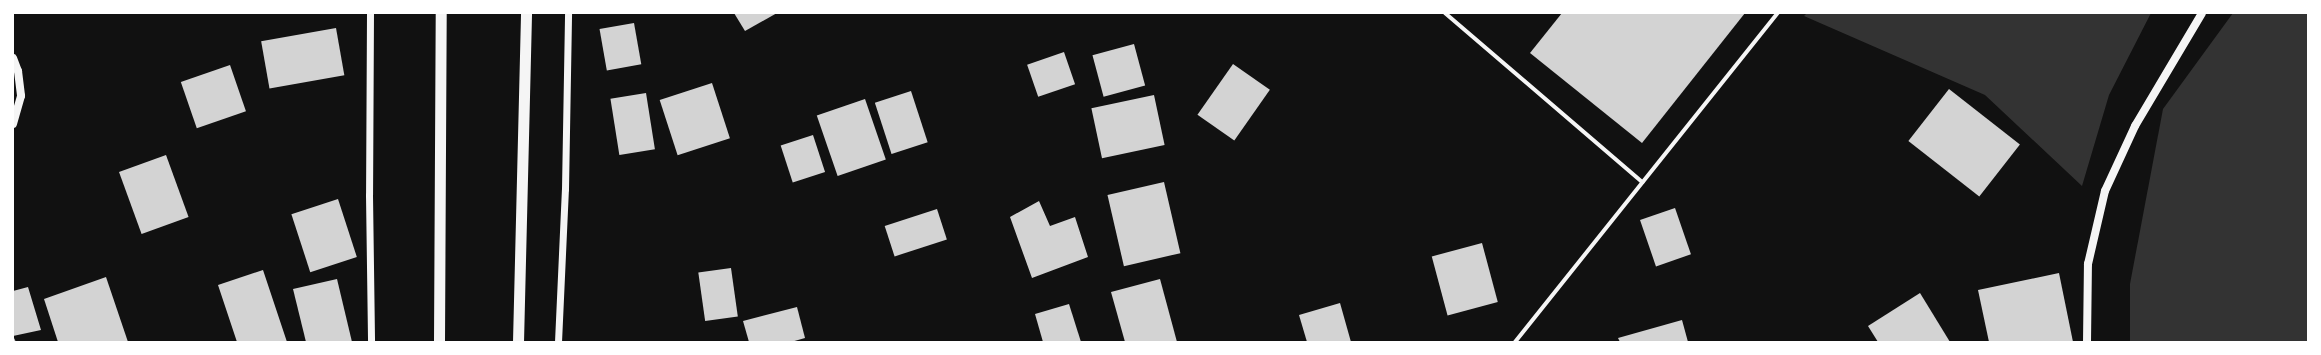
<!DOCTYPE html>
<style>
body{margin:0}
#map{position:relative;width:2321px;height:355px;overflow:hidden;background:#111;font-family:Figtree,sans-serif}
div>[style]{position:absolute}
.water>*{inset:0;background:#333}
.building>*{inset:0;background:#d3d3d3;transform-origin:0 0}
.minor>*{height:4px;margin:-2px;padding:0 2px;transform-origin:2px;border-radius:2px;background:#f5f5f5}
.tertiary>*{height:7px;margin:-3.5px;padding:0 3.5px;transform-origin:3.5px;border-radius:3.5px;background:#f5f5f5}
.secondary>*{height:8px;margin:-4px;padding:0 4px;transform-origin:4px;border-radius:4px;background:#f5f5f5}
.trunk>*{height:11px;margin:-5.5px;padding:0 5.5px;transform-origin:5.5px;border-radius:5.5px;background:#f5f5f5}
span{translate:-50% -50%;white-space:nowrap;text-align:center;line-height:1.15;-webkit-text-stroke:3px #fff;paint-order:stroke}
.frame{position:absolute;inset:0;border:14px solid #fff;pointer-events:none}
</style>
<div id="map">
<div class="water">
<i style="clip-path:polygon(1807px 13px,2151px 13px,2109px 95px,2082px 186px,1985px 95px,1804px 16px)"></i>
<i style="clip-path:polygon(2233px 13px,2308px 13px,2308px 342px,2130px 342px,2130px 284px,2163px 109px)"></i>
</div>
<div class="building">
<i style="clip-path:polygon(734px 13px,777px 13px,745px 31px)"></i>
<i style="clip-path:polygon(1562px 13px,1745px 13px,1642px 143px,1530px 53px)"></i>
<i style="left:634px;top:23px;width:42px;height:35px;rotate:80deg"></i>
<i style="left:336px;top:28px;width:48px;height:76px;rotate:80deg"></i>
<i style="left:1134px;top:44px;width:43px;height:43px;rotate:75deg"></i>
<i style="left:1064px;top:52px;width:34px;height:39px;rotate:71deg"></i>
<i style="left:1233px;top:64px;width:45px;height:62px;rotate:35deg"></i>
<i style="left:230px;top:65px;width:49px;height:52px;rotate:71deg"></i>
<i style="left:712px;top:83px;width:58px;height:55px;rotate:72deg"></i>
<i style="left:1949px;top:89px;width:90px;height:66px;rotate:38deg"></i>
<i style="left:911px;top:91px;width:54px;height:38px;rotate:72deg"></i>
<i style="left:646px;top:93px;width:57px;height:36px;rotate:81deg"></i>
<i style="left:1154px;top:95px;width:51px;height:64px;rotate:78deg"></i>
<i style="left:865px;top:99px;width:64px;height:51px;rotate:71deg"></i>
<i style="left:813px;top:135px;width:39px;height:34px;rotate:72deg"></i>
<i style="left:166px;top:155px;width:66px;height:50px;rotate:70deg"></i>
<i style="left:1164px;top:182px;width:73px;height:58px;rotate:77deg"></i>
<i style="left:338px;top:199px;width:61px;height:49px;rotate:72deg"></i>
<i style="clip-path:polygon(1039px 201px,1050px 226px,1075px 217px,1088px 257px,1032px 278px,1010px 217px)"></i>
<i style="left:1675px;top:208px;width:49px;height:37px;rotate:71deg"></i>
<i style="left:937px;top:209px;width:32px;height:55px;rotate:72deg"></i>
<i style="left:1482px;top:243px;width:61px;height:52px;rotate:75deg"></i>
<i style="left:731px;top:268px;width:49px;height:33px;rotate:82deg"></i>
<i style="clip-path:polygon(263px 270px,287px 342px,237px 342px,218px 285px)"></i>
<i style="clip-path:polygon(2059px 273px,2073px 342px,1989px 342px,1978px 290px)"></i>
<i style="clip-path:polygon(106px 277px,128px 342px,58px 342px,44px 299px)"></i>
<i style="clip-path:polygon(337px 279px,352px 342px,306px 342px,293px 289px)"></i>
<i style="clip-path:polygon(1160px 279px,1177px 342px,1125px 342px,1111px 292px)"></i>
<i style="clip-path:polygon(28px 287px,41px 330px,13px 336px,16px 342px,13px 342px,13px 291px)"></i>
<i style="clip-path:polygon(1920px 293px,1950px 342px,1878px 342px,1868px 326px)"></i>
<i style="clip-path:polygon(1340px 303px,1351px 342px,1307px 342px,1299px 315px)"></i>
<i style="clip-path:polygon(1069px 304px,1081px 342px,1043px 342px,1035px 314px)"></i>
<i style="clip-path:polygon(797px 307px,805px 338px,791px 342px,749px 342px,743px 321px)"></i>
<i style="clip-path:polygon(1682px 320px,1688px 342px,1620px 342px,1618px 338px)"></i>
</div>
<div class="minor">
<i style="left:1445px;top:13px;width:260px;rotate:40.6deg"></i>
<i style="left:1515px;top:342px;width:421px;rotate:-51.4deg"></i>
</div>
<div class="tertiary">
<i style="left:370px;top:13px;width:182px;rotate:90.3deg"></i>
<i style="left:369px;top:195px;width:147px;rotate:89.2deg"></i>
<i style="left:558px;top:342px;width:153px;rotate:-87.4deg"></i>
<i style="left:565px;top:189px;width:176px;rotate:-89deg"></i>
</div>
<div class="secondary">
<i style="left:13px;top:58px;width:14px;rotate:69deg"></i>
<i style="left:18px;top:71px;width:25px;rotate:83deg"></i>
<i style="left:21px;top:96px;width:29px;rotate:106deg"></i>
<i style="left:2087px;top:342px;width:78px;rotate:-89.3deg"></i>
<i style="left:2088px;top:264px;width:75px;rotate:-76.9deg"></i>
<i style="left:2105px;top:191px;width:72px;rotate:-65.2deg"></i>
<i style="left:2135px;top:126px;width:131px;rotate:-59.3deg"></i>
</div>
<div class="trunk">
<i style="left:439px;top:342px;width:329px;rotate:-89.7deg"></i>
<i style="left:518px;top:342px;width:329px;rotate:-88.6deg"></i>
</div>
<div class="frame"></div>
</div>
